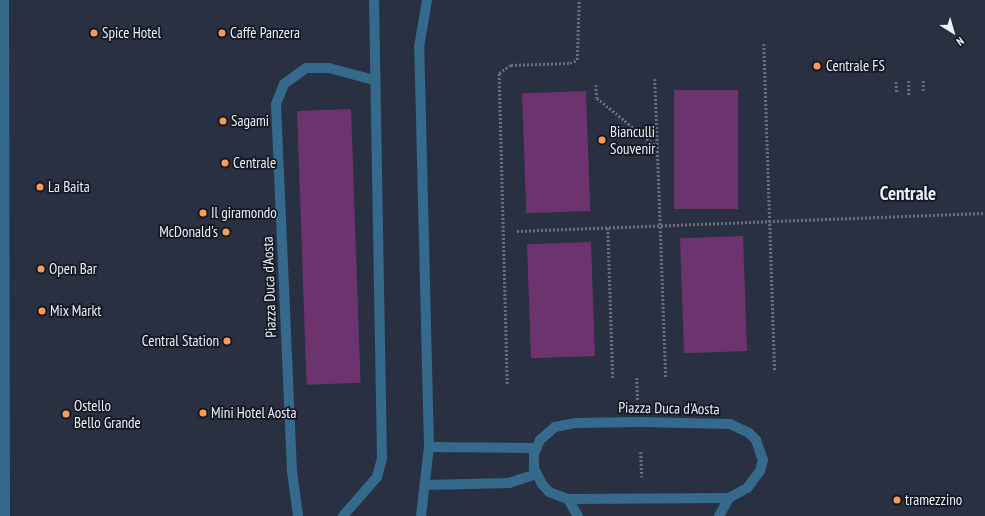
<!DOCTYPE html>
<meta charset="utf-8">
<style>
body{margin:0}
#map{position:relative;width:985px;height:516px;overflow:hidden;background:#293042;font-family:"PT Sans Narrow",sans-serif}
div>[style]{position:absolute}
.green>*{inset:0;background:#6d336f;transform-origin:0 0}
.path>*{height:2.5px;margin-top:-1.25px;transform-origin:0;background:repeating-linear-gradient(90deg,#6a7080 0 2px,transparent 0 4px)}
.lane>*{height:10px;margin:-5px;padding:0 5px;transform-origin:5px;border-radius:5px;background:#356a8d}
.street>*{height:10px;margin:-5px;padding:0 5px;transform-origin:5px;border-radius:5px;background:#356a8d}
.dots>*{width:11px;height:11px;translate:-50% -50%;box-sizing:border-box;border:2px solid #151820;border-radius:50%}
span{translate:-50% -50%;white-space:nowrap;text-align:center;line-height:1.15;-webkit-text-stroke:3.5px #151820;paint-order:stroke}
.poi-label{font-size:15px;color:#ebf0fc}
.left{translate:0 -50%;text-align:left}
.right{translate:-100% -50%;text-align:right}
.street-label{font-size:15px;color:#ebf0fc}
.district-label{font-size:19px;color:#ebf0fc;font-weight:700}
.north{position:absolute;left:933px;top:12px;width:40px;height:40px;-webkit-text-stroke:3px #151820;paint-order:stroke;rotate:143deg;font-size:11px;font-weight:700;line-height:16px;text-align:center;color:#ebf0fc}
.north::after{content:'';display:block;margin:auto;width:14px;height:18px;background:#ebf0fc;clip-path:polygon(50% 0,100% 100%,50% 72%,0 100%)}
</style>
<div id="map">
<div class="green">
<i style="left:674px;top:90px;width:64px;height:119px"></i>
<i style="left:586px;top:91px;width:120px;height:64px;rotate:88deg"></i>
<i style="left:351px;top:109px;width:274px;height:54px;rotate:88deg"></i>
<i style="left:743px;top:236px;width:115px;height:63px;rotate:88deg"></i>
<i style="left:591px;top:242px;width:114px;height:64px;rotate:88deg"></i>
</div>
<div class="path">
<i style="left:764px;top:44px;width:328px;rotate:88.1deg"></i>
<i style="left:655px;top:79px;width:298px;rotate:87.9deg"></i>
<i style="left:909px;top:81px;width:14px;rotate:90deg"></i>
<i style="left:896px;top:82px;width:10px;rotate:84deg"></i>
<i style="left:596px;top:85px;width:13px;rotate:86deg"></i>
<i style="left:597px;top:98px;width:77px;rotate:39.2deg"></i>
<i style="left:923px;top:91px;width:10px;rotate:-90deg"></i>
<i style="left:608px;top:228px;width:151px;rotate:88.1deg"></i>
<i style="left:517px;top:231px;width:468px;rotate:-2.2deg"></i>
<i style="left:637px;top:378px;width:23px;rotate:88deg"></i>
<i style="left:507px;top:384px;width:311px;rotate:-91.5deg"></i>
<i style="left:499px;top:73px;width:14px;rotate:-34deg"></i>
<i style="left:511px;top:65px;width:59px;rotate:-1.9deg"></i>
<i style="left:570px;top:63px;width:8px;rotate:-23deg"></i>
<i style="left:577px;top:60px;width:60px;rotate:-88.1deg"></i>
<i style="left:641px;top:452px;width:25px;rotate:88deg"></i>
</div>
<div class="lane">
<i style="left:639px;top:422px;width:91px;rotate:1.3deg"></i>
<i style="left:730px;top:424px;width:21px;rotate:25deg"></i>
<i style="left:749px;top:433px;width:10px;rotate:45deg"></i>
<i style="left:756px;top:440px;width:21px;rotate:71deg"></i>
<i style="left:763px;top:460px;width:11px;rotate:105deg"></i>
<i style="left:760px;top:471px;width:21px;rotate:127deg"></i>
<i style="left:747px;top:488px;width:21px;rotate:151deg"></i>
<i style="left:729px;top:498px;width:161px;rotate:179.6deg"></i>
<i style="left:568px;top:499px;width:20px;rotate:-160deg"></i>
<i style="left:549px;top:492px;width:11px;rotate:-131deg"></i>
<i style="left:542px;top:484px;width:18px;rotate:-117deg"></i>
<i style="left:534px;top:468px;width:14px;rotate:-90deg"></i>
<i style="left:534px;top:454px;width:15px;rotate:-67deg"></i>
<i style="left:540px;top:440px;width:20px;rotate:-41deg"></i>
<i style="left:555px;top:427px;width:20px;rotate:-11deg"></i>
<i style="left:575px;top:423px;width:64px;rotate:-0.9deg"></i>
<i style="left:429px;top:447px;width:107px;rotate:0.5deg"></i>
<i style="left:426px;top:485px;width:83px;rotate:-1.4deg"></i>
<i style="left:509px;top:483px;width:28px;rotate:-18deg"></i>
<i style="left:568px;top:499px;width:20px;rotate:60deg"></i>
<i style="left:298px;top:516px;width:45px;rotate:-97.6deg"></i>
<i style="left:292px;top:471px;width:367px;rotate:-92.5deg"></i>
<i style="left:276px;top:104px;width:22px;rotate:-68deg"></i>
<i style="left:284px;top:84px;width:27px;rotate:-36deg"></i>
<i style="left:306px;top:68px;width:23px"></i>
<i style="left:329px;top:68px;width:47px;rotate:14.9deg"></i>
<i style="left:719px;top:516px;width:21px;rotate:-61deg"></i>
</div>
<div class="street">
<i style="left:4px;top:0;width:516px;rotate:89.89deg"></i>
<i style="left:343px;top:516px;width:52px;rotate:-48.9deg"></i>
<i style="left:377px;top:477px;width:20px;rotate:-75deg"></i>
<i style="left:382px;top:458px;width:458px;rotate:-91deg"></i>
<i style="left:421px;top:516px;width:69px;rotate:-83.4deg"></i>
<i style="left:429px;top:447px;width:400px;rotate:-91.4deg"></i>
<i style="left:419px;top:47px;width:48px;rotate:-80.3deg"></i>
</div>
<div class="dots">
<i style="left:94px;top:33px;background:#fe9b59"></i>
<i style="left:222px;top:33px;background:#fe9b59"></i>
<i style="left:817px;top:66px;background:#fe9b59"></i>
<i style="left:223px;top:121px;background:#fe9b59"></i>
<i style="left:602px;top:140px;background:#fe9b59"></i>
<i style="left:225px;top:163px;background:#fe9b59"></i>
<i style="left:40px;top:187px;background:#fe9b59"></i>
<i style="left:203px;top:213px;background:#fe9b59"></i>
<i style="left:226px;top:232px;background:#fe9b59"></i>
<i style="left:41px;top:269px;background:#fe9b59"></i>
<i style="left:42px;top:311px;background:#fe9b59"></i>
<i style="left:227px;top:341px;background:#fe9b59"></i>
<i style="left:203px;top:413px;background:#fe9b59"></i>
<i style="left:66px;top:414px;background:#fe9b59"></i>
<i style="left:897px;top:500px;background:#fe9b59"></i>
</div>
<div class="poi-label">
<span class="left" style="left:102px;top:33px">Spice Hotel</span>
<span class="left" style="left:230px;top:33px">Caffè Panzera</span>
<span class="left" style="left:826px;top:66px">Centrale FS</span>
<span class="left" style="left:231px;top:121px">Sagami</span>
<span class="left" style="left:610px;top:140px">Bianculli<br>Souvenir</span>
<span class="left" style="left:233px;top:163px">Centrale</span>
<span class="left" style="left:48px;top:187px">La Baita</span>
<span class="left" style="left:211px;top:213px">Il giramondo</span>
<span class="right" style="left:218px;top:232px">McDonald's</span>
<span class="left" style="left:49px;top:269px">Open Bar</span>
<span class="left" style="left:50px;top:311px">Mix Markt</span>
<span class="right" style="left:219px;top:341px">Central Station</span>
<span class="left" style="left:74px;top:414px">Ostello<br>Bello Grande</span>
<span class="left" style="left:211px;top:413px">Mini Hotel Aosta</span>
<span class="left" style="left:905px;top:500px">tramezzino</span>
</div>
<div class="street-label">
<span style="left:269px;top:287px;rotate:-92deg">Piazza Duca d'Aosta</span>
<span style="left:669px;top:408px;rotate:1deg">Piazza Duca d'Aosta</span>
</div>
<div class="district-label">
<span style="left:908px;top:194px">Centrale</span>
</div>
<div class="north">N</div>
</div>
